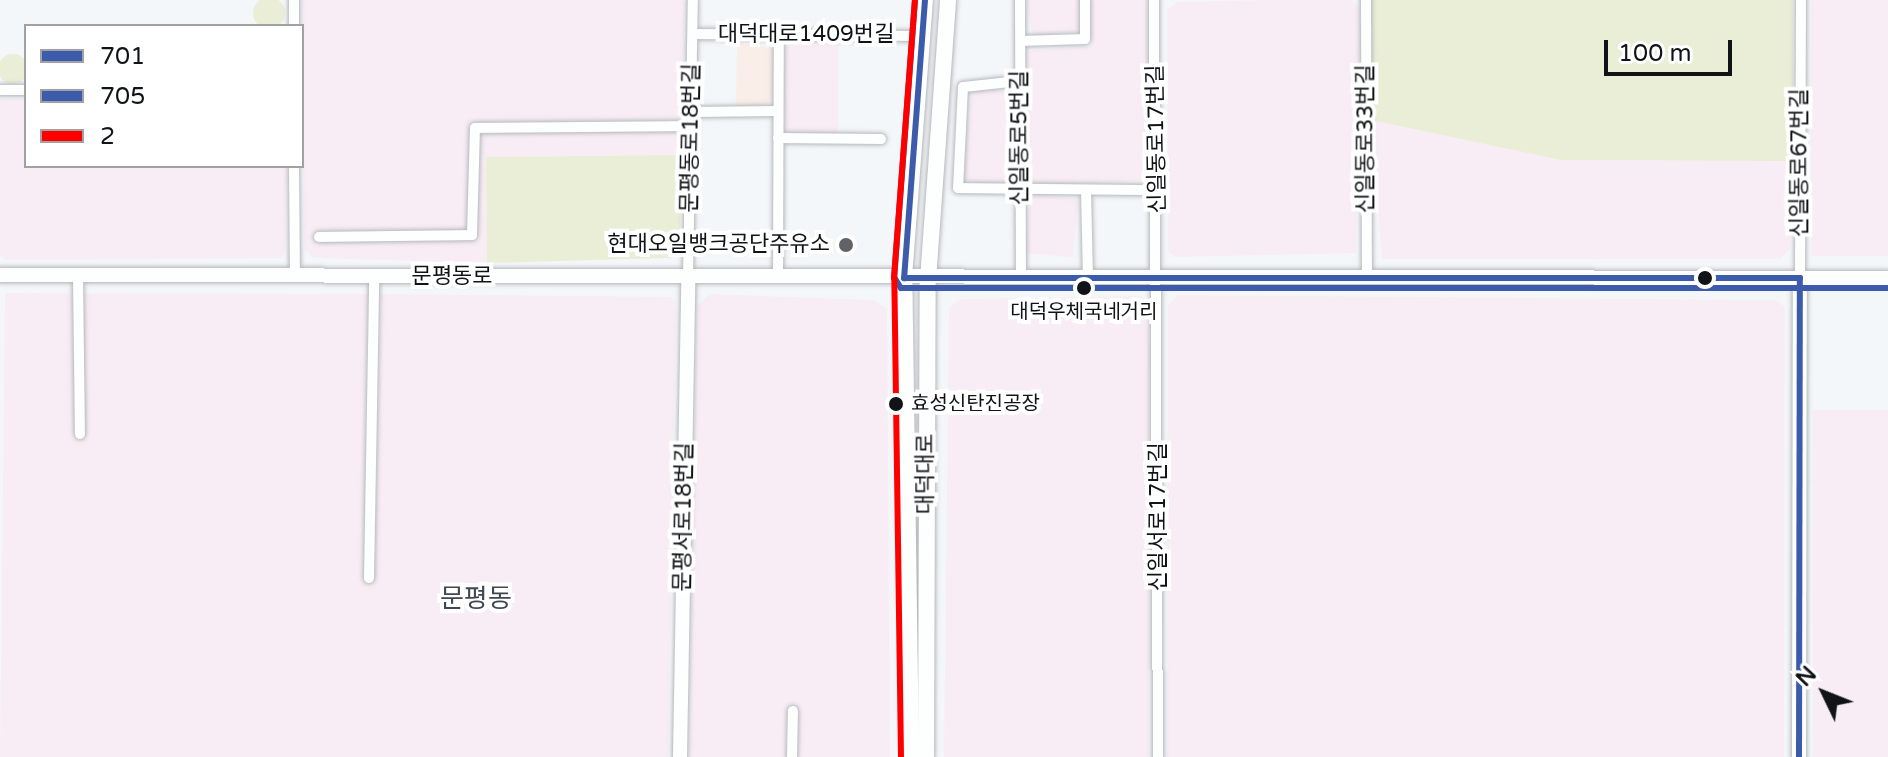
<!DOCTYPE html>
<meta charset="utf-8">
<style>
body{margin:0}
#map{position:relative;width:1888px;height:757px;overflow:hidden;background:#f4f7fa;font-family:"Varela Round","Noto Sans KR",sans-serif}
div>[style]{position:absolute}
.industrial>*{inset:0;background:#f8edf5;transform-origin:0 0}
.education>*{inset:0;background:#faeee9}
.green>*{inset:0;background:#eaeed6}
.round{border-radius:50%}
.roads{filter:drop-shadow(0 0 2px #b6b9bc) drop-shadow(0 0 2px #b6b9bc)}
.street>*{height:10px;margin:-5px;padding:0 5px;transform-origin:5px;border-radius:5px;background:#fdfefe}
.secondary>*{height:14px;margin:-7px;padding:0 7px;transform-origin:7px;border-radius:7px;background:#fdfefe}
.primary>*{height:16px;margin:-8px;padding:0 8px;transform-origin:8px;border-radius:8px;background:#fdfefe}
.bus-1>*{height:6px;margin:-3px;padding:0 3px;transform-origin:3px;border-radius:3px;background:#3d5bab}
.bus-2>*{height:6px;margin:-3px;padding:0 3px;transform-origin:3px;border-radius:3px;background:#3d5bab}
.bus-3>*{height:6px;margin:-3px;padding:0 3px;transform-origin:3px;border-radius:3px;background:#f00}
.dots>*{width:22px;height:22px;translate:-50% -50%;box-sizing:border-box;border:4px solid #fff;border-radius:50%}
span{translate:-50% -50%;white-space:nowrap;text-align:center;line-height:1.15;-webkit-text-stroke:8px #fff;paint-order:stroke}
.bus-label{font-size:20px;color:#111417}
.left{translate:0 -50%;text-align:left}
.street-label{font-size:22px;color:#111417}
.poi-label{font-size:22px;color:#111417}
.right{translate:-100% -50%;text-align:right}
.quarter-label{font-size:26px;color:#40484f}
.legend{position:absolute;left:24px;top:24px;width:280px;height:144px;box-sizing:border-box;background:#fff;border:2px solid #a0a1a2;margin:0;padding:10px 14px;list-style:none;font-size:24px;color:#111417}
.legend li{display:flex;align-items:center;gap:16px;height:40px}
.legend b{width:40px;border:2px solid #a0a1a2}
.north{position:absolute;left:1784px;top:653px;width:80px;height:80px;-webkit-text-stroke:6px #fff;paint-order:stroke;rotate:313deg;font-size:22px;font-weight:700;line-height:32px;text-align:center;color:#111417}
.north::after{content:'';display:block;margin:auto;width:28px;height:36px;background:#111417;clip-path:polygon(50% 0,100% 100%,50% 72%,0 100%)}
.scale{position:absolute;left:1604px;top:40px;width:128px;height:36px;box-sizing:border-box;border:4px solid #111417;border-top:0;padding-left:10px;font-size:24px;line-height:28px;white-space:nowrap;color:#111417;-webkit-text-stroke:6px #fff;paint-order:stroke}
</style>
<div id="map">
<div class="industrial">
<i style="clip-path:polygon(302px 0,685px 0,681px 155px,487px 157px,487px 263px,314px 258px,304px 249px)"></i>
<i style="clip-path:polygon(1026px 0,1081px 0,1082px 31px,1033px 36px)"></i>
<i style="clip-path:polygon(1091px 0,1149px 0,1150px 180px,1035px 186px,1027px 178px,1026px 51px,1091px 46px)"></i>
<i style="clip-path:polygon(1278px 0,1352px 0,1360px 8px,1356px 253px,1175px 257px,1168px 251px,1167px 10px,1177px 2px)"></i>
<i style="left:1811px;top:0;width:77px;height:256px"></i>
<i style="clip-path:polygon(839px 42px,838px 135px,790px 134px,783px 128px,782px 52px,791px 43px)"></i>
<i style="clip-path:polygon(973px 87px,1014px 93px,1010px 185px,961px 181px)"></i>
<i style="clip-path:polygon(0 99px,26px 99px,26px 166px,287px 166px,286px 248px,281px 258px,6px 260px,0 256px)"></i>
<i style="clip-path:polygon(1371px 120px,1561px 160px,1793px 161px,1790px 249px,1780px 259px,1382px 259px)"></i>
<i style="left:1031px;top:194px;width:48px;height:59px;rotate:6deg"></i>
<i style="clip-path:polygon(5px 293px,368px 294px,364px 582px,374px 583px,381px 294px,670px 297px,676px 303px,668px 757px,0 757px)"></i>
<i style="clip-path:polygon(710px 294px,874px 300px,887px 309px,890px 757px,798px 757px,798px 709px,787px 709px,786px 757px,689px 757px,697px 306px)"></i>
<i style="clip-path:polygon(1178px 295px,1776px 300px,1785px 307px,1784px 757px,1167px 757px,1168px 305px)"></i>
<i style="clip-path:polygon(1141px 296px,1150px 303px,1149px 757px,944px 757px,949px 308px,961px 299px)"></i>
<i style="left:1888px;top:410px;width:347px;height:75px;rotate:90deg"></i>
</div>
<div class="education">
<i style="clip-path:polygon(737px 42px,773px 49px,773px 98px,765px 106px,736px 107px)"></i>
</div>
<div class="green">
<i class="round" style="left:253px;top:-3px;width:32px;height:32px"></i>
<i style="clip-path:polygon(1371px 0,1793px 0,1793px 161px,1561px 160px,1371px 120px)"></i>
<i class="round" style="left:-2px;top:54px;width:30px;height:30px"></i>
<i style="clip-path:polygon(681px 155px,680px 244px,670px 258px,487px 263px,486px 157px)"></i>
</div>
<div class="roads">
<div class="street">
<i style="left:1020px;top:0;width:277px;rotate:89.8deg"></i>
<i style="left:1154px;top:0;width:757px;rotate:89.7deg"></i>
<i style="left:1366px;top:0;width:278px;rotate:89.8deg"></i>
<i style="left:294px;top:26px;width:26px;rotate:-90deg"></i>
<i style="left:693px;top:34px;width:226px;rotate:0.5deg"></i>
<i style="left:1021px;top:41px;width:64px;rotate:-1.8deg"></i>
<i style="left:1085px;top:39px;width:39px;rotate:-90deg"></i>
<i style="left:1019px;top:81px;width:56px;rotate:173.9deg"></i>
<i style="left:963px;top:87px;width:101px;rotate:92.8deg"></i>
<i style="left:958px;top:188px;width:200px;rotate:0.6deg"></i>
<i style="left:0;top:90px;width:26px"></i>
<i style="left:693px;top:112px;width:85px;rotate:-0.7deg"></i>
<i style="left:778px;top:138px;width:103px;rotate:0.6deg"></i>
<i style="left:294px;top:166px;width:110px;rotate:89.5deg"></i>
<i style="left:1086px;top:190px;width:87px;rotate:88.7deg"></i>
<i style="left:319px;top:237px;width:153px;rotate:-0.7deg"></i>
<i style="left:472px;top:235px;width:107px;rotate:-88.4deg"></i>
<i style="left:475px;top:128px;width:218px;rotate:-0.5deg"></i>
<i style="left:78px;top:276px;width:158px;rotate:89.3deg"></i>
<i style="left:778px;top:276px;width:239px;rotate:-89.8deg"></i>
<i style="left:688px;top:277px;width:277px;rotate:-89deg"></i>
<i style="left:1800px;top:278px;width:278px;rotate:-89.8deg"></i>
<i style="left:369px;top:578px;width:301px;rotate:-89deg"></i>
<i style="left:792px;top:757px;width:46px;rotate:-88.8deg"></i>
</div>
<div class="secondary">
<i style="left:0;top:275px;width:1888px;rotate:0.09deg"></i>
<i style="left:680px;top:757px;width:480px;rotate:-89deg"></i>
<i style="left:1799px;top:757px;width:479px;rotate:-89.9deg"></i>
</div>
<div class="primary">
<i style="left:911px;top:757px;width:479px;rotate:-90.8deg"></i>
<i style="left:904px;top:278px;width:279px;rotate:-85.7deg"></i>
<i style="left:926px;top:757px;width:477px;rotate:-89.8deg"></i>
<i style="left:928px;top:280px;width:281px;rotate:-85.9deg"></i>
</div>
</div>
<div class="bus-1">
<i style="left:925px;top:0;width:279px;rotate:94.3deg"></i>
<i style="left:904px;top:278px;width:896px"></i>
<i style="left:1799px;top:757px;width:479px;rotate:-89.9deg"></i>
</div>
<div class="bus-2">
<i style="left:915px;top:0;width:278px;rotate:94.3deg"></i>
<i style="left:894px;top:277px;width:13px;rotate:58deg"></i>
<i style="left:901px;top:288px;width:987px"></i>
</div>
<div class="bus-3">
<i style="left:901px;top:757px;width:479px;rotate:-90.8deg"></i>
<i style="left:894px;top:278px;width:279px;rotate:-85.7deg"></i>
</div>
<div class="dots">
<i style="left:846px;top:245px;background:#606366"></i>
<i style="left:1705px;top:278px;background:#111417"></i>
<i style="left:1084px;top:288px;background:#111417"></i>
<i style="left:896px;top:404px;background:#111417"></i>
</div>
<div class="bus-label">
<span style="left:1084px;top:312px">대덕우체국네거리</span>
<span class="left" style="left:911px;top:404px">효성신탄진공장</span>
</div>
<div class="street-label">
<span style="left:806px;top:35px">대덕대로1409번길</span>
<span style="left:691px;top:138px;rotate:-89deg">문평동로18번길</span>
<span style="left:1020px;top:138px;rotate:-90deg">신일동로5번길</span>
<span style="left:1157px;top:139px;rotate:-91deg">신일동로17번길</span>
<span style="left:1366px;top:139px;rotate:-90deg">신일동로33번길</span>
<span style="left:1800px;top:163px;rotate:-90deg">신일동로67번길</span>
<span style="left:452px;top:277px">문평동로</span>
<span style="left:926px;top:474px;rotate:-90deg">대덕대로</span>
<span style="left:684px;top:517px;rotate:-89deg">문평서로18번길</span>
<span style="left:1159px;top:517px;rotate:-90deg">신일서로17번길</span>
</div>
<div class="poi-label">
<span class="right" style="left:830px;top:245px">현대오일뱅크공단주유소</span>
</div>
<div class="quarter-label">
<span style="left:476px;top:599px">문평동</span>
</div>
<ul class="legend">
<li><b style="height:10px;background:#3d5bab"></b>701</li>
<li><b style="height:10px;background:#3d5bab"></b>705</li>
<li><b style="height:10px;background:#f00"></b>2</li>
</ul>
<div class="north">N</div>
<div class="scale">100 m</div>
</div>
